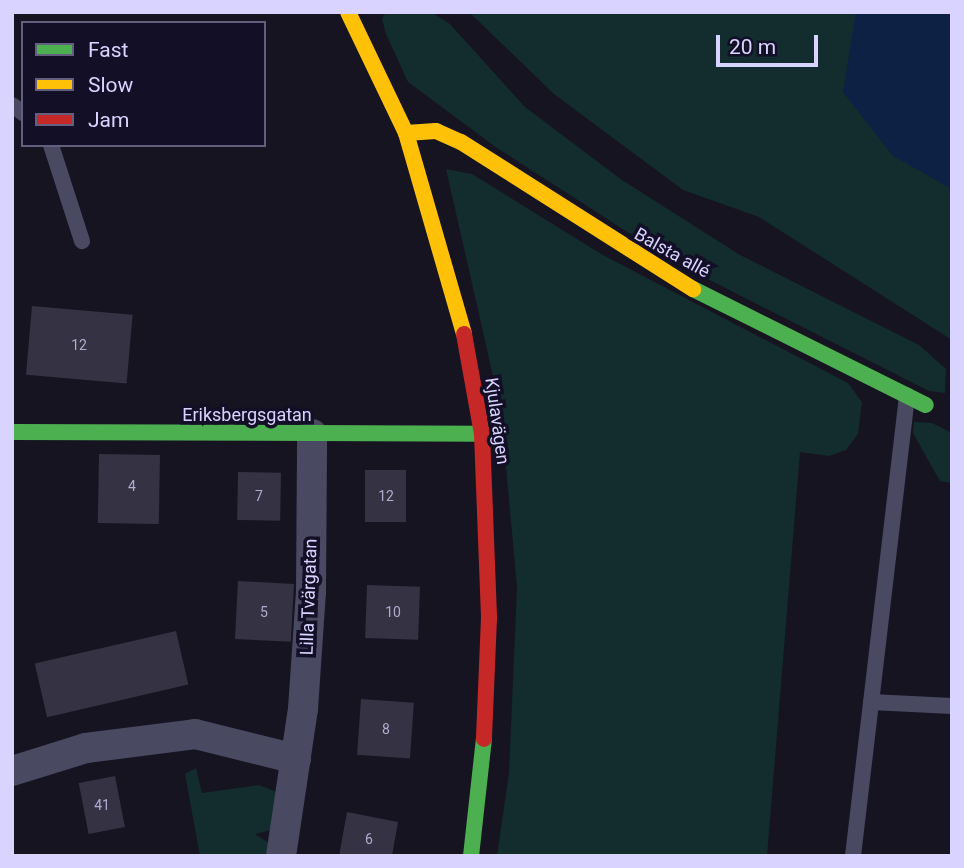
<!DOCTYPE html>
<meta charset="utf-8">
<style>
body{margin:0}
#map{position:relative;width:964px;height:868px;overflow:hidden;background:#161421;font-family:Roboto,sans-serif}
div>[style]{position:absolute}
.green>*{inset:0;background:#132c2d}
.water>*{inset:0;background:#0d2144}
.building>*{inset:0;background:#343243;transform-origin:0 0}
.lane>*{height:16px;margin:-8px;padding:0 8px;transform-origin:8px;border-radius:8px;background:#4a4962}
.street>*{height:30px;margin:-15px;padding:0 15px;transform-origin:15px;border-radius:15px;background:#4a4962}
.fast>*{height:16px;margin:-8px;padding:0 8px;transform-origin:8px;border-radius:8px;background:#4caf50}
.slow>*{height:16px;margin:-8px;padding:0 8px;transform-origin:8px;border-radius:8px;background:#ffc107}
.jam>*{height:16px;margin:-8px;padding:0 8px;transform-origin:8px;border-radius:8px;background:#c62828}
span{translate:-50% -50%;white-space:nowrap;text-align:center;line-height:1.15;-webkit-text-stroke:7px #130f26;paint-order:stroke}
.number-label{font-size:14px;color:#b0acd0}
.number-label span{-webkit-text-stroke-width:0}
.street-label{font-size:18px;color:#d9d4ff}
.frame{position:absolute;inset:0;border:14px solid #d9d4ff;pointer-events:none}
.legend{position:absolute;left:21px;top:21px;width:245px;height:126px;box-sizing:border-box;background:#130f26;border:2px solid #625e7d;margin:0;padding:9px 12px;list-style:none;font-size:21px;color:#d9d4ff}
.legend li{display:flex;align-items:center;gap:14px;height:35px}
.legend b{width:35px;border:2px solid #625e7d}
.scale{position:absolute;left:716px;top:35px;width:102px;height:32px;box-sizing:border-box;border:4px solid #d9d4ff;border-top:0;padding-left:9px;font-size:21px;line-height:24px;white-space:nowrap;color:#d9d4ff;-webkit-text-stroke:5px #130f26;paint-order:stroke}
</style>
<div id="map">
<div class="green">
<i style="clip-path:polygon(386px 12px,431px 12px,450px 24px,525px 107px,622px 180px,740px 255px,919px 345px,946px 369px,945px 393px,929px 391px,674px 262px,497px 148px,408px 82px,386px 34px,382px 19px)"></i>
<i style="clip-path:polygon(469px 12px,952px 12px,952px 340px,759px 217px,683px 190px,554px 94px)"></i>
<i style="clip-path:polygon(446px 169px,472px 174px,601px 254px,848px 383px,862px 402px,858px 434px,846px 450px,829px 456px,800px 452px,767px 856px,497px 856px,509px 773px,517px 588px,501px 411px)"></i>
<i style="clip-path:polygon(914px 422px,932px 423px,952px 433px,952px 483px,940px 481px,932px 467px,913px 433px)"></i>
<i style="clip-path:polygon(196px 768px,202px 793px,259px 785px,279px 793px,271px 830px,255px 834px,269px 843px,267px 856px,200px 856px,185px 774px)"></i>
</div>
<div class="water">
<i style="clip-path:polygon(856px 12px,952px 12px,952px 189px,893px 156px,843px 92px)"></i>
</div>
<div class="building">
<i style="left:32px;top:306px;width:101px;height:69px;rotate:5deg"></i>
<i style="left:99px;top:454px;width:61px;height:69px;rotate:1deg"></i>
<i style="left:365px;top:470px;width:41px;height:52px"></i>
<i style="left:238px;top:472px;width:43px;height:48px;rotate:1deg"></i>
<i style="left:238px;top:581px;width:56px;height:58px;rotate:3deg"></i>
<i style="left:367px;top:585px;width:53px;height:53px;rotate:2deg"></i>
<i style="left:176px;top:631px;width:55px;height:145px;rotate:77deg"></i>
<i style="left:361px;top:699px;width:53px;height:56px;rotate:4deg"></i>
<i style="left:115px;top:776px;width:52px;height:37px;rotate:79deg"></i>
<i style="clip-path:polygon(347px 812px,398px 822px,392px 856px,339px 856px)"></i>
</div>
<div class="lane">
<i style="left:12px;top:105px;width:14px;rotate:36deg"></i>
<i style="left:51px;top:145px;width:101px;rotate:72.1deg"></i>
<i style="left:871px;top:702px;width:81px;rotate:2.8deg"></i>
<i style="left:853px;top:856px;width:464px;rotate:-83.3deg"></i>
</div>
<div class="street">
<i style="left:12px;top:771px;width:77px;rotate:-17.3deg"></i>
<i style="left:86px;top:748px;width:110px;rotate:-7.3deg"></i>
<i style="left:195px;top:734px;width:104px;rotate:13.9deg"></i>
<i style="left:281px;top:856px;width:149px;rotate:-81.5deg"></i>
<i style="left:303px;top:709px;width:117px;rotate:-86.1deg"></i>
<i style="left:311px;top:592px;width:158px;rotate:-89.6deg"></i>
</div>
<div class="fast">
<i style="left:693px;top:289px;width:260px;rotate:26.5deg"></i>
<i style="left:12px;top:432px;width:470px;rotate:0.2deg"></i>
<i style="left:471px;top:856px;width:118px;rotate:-83.7deg"></i>
</div>
<div class="slow">
<i style="left:348px;top:12px;width:134px;rotate:64.4deg"></i>
<i style="left:406px;top:133px;width:209px;rotate:73.9deg"></i>
<i style="left:406px;top:133px;width:30px;rotate:-4deg"></i>
<i style="left:436px;top:131px;width:27px;rotate:24deg"></i>
<i style="left:461px;top:142px;width:275px;rotate:32.4deg"></i>
</div>
<div class="jam">
<i style="left:464px;top:334px;width:102px;rotate:79.8deg"></i>
<i style="left:482px;top:434px;width:184px;rotate:87.8deg"></i>
<i style="left:489px;top:618px;width:121px;rotate:92.4deg"></i>
</div>
<div class="number-label">
<span style="left:79px;top:345px">12</span>
<span style="left:132px;top:486px">4</span>
<span style="left:259px;top:496px">7</span>
<span style="left:386px;top:496px">12</span>
<span style="left:264px;top:612px">5</span>
<span style="left:393px;top:612px">10</span>
<span style="left:386px;top:729px">8</span>
<span style="left:102px;top:805px">41</span>
<span style="left:369px;top:839px">6</span>
</div>
<div class="street-label">
<span style="left:672px;top:253px;rotate:29deg">Balsta allé</span>
<span style="left:247px;top:415px">Eriksbergsgatan</span>
<span style="left:497px;top:421px;rotate:82deg">Kjulavägen</span>
<span style="left:309px;top:597px;rotate:-88deg">Lilla Tvärgatan</span>
</div>
<div class="frame"></div>
<ul class="legend">
<li><b style="height:9px;background:#4caf50"></b>Fast</li>
<li><b style="height:9px;background:#ffc107"></b>Slow</li>
<li><b style="height:9px;background:#c62828"></b>Jam</li>
</ul>
<div class="scale">20 m</div>
</div>
